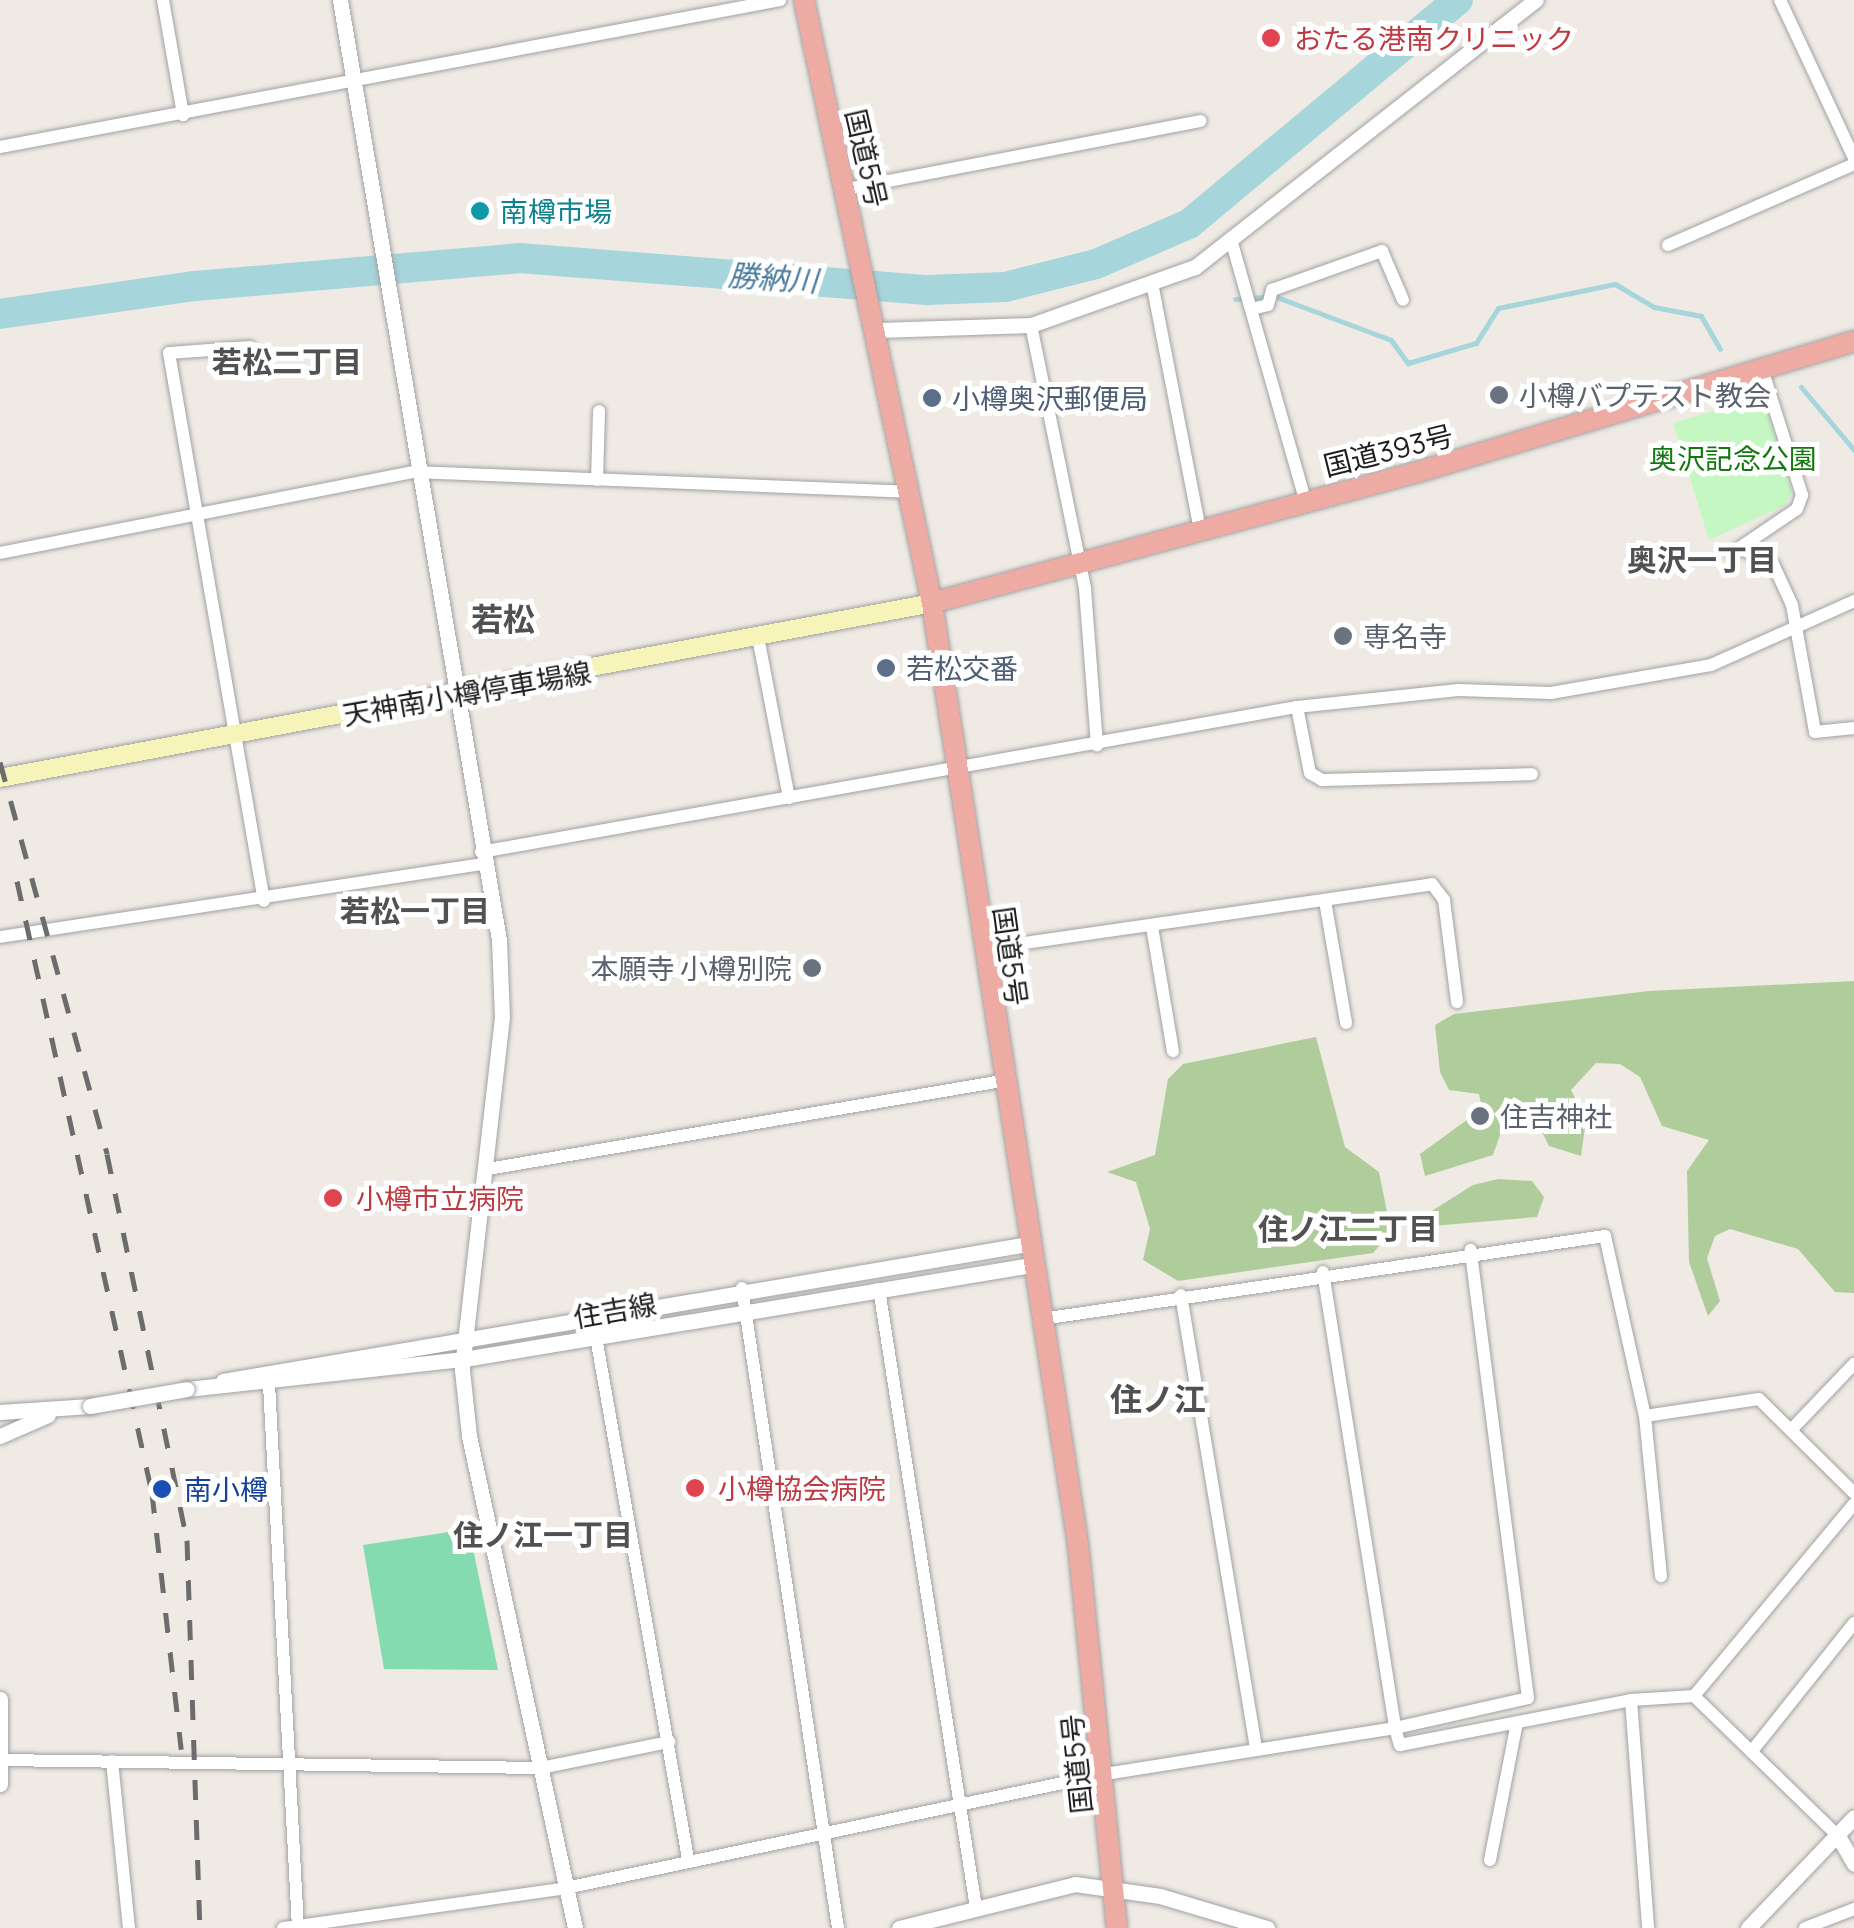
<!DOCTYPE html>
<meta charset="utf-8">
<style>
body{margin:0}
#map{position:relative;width:1854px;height:1928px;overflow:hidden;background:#efeae4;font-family:Manrope,"Noto Sans JP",sans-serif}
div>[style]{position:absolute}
.forest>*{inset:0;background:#afcd9a}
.park>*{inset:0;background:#c4f7c2}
.pitch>*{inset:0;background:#85dbb0}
.stream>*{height:5px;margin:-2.5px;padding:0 2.5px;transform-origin:2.5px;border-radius:2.5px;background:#a6d5db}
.river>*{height:30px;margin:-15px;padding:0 15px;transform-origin:15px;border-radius:15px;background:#a6d5db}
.roads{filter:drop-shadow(0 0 2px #a2a2a2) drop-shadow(0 0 2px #a2a2a2)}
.minor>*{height:12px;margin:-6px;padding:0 6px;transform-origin:6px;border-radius:6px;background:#fff}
.tertiary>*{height:15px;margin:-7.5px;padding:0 7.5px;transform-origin:7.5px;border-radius:7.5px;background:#fff}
.secondary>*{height:18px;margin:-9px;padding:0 9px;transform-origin:9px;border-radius:9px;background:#f7f4ba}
.trunk>*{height:20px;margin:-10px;padding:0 10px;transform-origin:10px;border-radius:10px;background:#eeaba4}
.rail>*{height:5px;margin-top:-2.5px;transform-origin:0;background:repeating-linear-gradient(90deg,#6c6c6c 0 20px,transparent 0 40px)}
.bridges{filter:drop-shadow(0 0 2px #a2a2a2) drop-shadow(0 0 2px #a2a2a2)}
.tertiary-bridge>*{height:15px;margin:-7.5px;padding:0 7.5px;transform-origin:7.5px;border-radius:7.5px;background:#fff}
.dots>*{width:28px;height:28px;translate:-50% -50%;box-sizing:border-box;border:5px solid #fff;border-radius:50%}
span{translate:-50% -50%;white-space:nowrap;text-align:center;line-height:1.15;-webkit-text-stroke:10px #fff;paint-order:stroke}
.health-label{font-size:28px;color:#be3a42}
.left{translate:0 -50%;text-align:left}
.street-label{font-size:28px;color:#1e1e1e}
.culture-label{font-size:28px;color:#0d838f}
.worship-label{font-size:28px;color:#5b616d}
.right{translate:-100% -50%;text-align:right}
.service-label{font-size:28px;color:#4e5e75}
.park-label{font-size:28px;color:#12790f}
.transit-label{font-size:28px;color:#164399}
.water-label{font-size:30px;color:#477a9b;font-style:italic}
.neighbourhood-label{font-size:30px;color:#515151;font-weight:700}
.quarter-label{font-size:32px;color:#515151;font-weight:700}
</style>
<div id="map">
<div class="forest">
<i style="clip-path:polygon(1854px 981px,1854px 1293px,1835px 1292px,1798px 1249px,1730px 1229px,1715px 1236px,1707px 1258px,1720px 1301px,1708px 1316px,1689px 1262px,1687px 1171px,1709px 1140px,1662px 1126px,1640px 1077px,1620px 1064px,1596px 1063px,1571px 1090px,1586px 1121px,1581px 1156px,1549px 1146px,1528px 1103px,1512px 1100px,1493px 1155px,1425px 1176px,1420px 1154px,1482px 1109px,1479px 1094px,1449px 1090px,1440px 1072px,1435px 1025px,1454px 1014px,1649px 991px)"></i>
<i style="clip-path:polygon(1316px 1037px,1345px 1147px,1379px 1172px,1391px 1232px,1373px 1253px,1178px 1281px,1143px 1260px,1150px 1229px,1136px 1182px,1107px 1172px,1155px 1155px,1168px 1079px,1183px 1064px)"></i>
<i style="clip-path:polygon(1498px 1179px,1532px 1181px,1544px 1197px,1537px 1217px,1420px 1227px,1419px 1219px,1473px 1185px)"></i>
</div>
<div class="park">
<i style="clip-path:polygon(1763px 396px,1792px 492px,1785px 505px,1709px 540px,1673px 423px)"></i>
</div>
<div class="pitch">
<i style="clip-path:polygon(469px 1529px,498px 1670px,384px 1669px,363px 1545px)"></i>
</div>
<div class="stream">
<i style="left:1235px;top:299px;width:39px;rotate:-4deg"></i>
<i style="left:1274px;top:296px;width:125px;rotate:20.6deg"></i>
<i style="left:1391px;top:340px;width:29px;rotate:54deg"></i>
<i style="left:1408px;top:363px;width:71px;rotate:-16.4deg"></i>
<i style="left:1476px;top:343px;width:41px;rotate:-57.8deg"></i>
<i style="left:1498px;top:308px;width:119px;rotate:-11.6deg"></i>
<i style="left:1615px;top:284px;width:45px;rotate:30.5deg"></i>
<i style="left:1654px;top:307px;width:48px;rotate:10.8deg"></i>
<i style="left:1701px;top:316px;width:38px;rotate:60deg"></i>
<i style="left:1801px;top:387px;width:82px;rotate:49.9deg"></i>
</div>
<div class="river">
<i style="left:0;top:314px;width:197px;rotate:-8.2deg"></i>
<i style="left:195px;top:286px;width:325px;rotate:-4.9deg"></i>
<i style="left:519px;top:258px;width:410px;rotate:4.5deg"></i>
<i style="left:928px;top:290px;width:77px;rotate:-2.2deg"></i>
<i style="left:1005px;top:287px;width:94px;rotate:-14.2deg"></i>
<i style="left:1096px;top:264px;width:101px;rotate:-23.3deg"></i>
<i style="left:1189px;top:224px;width:350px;rotate:-39.8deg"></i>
</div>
<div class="roads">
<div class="minor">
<i style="left:163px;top:0;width:117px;rotate:80.1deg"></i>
<i style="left:1780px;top:0;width:174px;rotate:64.9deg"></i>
<i style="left:0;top:147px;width:794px;rotate:-10.67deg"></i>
<i style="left:847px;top:189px;width:360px;rotate:-10.9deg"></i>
<i style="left:1232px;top:243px;width:266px;rotate:74.1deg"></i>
<i style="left:1668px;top:245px;width:203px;rotate:-23.5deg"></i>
<i style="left:1152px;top:283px;width:251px;rotate:79deg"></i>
<i style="left:1252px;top:309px;width:16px;rotate:-14deg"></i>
<i style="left:1268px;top:305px;width:16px;rotate:-75deg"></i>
<i style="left:1272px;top:290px;width:117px;rotate:-19.5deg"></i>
<i style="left:1382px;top:251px;width:53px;rotate:66.8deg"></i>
<i style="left:1031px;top:325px;width:269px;rotate:78.4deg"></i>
<i style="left:1085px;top:589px;width:157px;rotate:85.6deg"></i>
<i style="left:250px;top:347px;width:81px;rotate:175.8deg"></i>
<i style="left:169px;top:353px;width:556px;rotate:80.17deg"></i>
<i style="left:597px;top:480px;width:69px;rotate:-88.3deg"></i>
<i style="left:1740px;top:548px;width:37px;rotate:26deg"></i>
<i style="left:1773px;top:564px;width:45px;rotate:65.1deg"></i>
<i style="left:1792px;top:605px;width:129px;rotate:79.7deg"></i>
<i style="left:1815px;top:732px;width:39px;rotate:-6deg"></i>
<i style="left:0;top:553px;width:422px;rotate:-11.1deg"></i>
<i style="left:414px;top:472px;width:494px;rotate:2.3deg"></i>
<i style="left:1732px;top:553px;width:78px;rotate:-34.1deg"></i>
<i style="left:1797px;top:509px;width:15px;rotate:-70deg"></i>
<i style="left:1802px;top:495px;width:129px;rotate:-107.6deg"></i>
<i style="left:758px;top:637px;width:164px;rotate:79.1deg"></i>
<i style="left:1297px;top:707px;width:67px;rotate:78.9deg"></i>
<i style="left:1310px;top:773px;width:14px;rotate:30deg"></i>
<i style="left:1322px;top:780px;width:210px;rotate:-1.6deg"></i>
<i style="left:481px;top:852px;width:829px;rotate:-10.08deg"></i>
<i style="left:1297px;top:707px;width:162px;rotate:-6deg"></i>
<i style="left:1458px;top:690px;width:93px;rotate:1.8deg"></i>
<i style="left:1551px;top:693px;width:162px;rotate:-9.9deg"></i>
<i style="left:1711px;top:665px;width:157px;rotate:-24.1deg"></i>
<i style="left:1325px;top:901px;width:124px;rotate:80.2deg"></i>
<i style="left:1152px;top:927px;width:126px;rotate:80.4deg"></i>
<i style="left:0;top:937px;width:488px;rotate:-8.6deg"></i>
<i style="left:983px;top:949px;width:454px;rotate:-8.2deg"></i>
<i style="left:1432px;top:884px;width:20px;rotate:53deg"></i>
<i style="left:1444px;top:900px;width:103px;rotate:82.7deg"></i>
<i style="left:488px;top:1169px;width:521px;rotate:-9.72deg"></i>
<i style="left:1323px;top:1272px;width:462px;rotate:81deg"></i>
<i style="left:1395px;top:1728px;width:136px;rotate:-12.7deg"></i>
<i style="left:1528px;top:1698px;width:452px;rotate:-97.3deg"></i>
<i style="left:742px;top:1288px;width:647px;rotate:81.47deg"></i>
<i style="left:879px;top:1289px;width:627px;rotate:81.09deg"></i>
<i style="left:1181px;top:1295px;width:461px;rotate:80.6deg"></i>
<i style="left:1042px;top:1319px;width:569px;rotate:-8.39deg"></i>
<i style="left:1605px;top:1236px;width:184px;rotate:77.5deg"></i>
<i style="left:1645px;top:1416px;width:161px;rotate:84.3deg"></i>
<i style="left:596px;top:1337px;width:530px;rotate:80deg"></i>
<i style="left:269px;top:1384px;width:545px;rotate:86.95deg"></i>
<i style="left:1645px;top:1416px;width:115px;rotate:-8.5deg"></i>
<i style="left:1759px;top:1399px;width:134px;rotate:44.7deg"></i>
<i style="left:1792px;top:1429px;width:90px;rotate:-46.4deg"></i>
<i style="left:1694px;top:1696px;width:250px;rotate:-50.2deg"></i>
<i style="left:1631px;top:1700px;width:229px;rotate:85.7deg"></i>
<i style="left:1752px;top:1751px;width:164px;rotate:-51.4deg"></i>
<i style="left:0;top:1760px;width:541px;rotate:0.85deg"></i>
<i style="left:541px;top:1768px;width:131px;rotate:-11.5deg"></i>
<i style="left:112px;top:1761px;width:168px;rotate:84.2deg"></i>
<i style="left:1490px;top:1860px;width:136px;rotate:-78.9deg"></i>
<i style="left:283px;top:1928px;width:286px;rotate:-8deg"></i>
<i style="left:566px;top:1888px;width:551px;rotate:-11.94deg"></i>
<i style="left:1105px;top:1774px;width:294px;rotate:-9deg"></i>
<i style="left:1395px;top:1728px;width:18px;rotate:74deg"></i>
<i style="left:1400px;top:1745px;width:235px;rotate:-11deg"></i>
<i style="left:1631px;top:1700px;width:63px;rotate:-3.6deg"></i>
<i style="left:1694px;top:1696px;width:201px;rotate:44.2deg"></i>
<i style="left:1805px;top:1928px;width:53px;rotate:-21.2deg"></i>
</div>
<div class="tertiary">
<i style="left:340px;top:0;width:953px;rotate:80.4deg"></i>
<i style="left:499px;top:940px;width:77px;rotate:87.8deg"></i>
<i style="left:502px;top:1017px;width:355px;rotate:96.5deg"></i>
<i style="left:462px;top:1370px;width:66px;rotate:83.9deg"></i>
<i style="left:469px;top:1436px;width:503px;rotate:77.84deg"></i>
<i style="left:878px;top:330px;width:153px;rotate:-1.9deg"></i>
<i style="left:1031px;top:325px;width:174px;rotate:-19.5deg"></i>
<i style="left:1195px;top:267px;width:433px;rotate:-38.1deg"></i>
<i style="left:223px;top:1381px;width:817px;rotate:-9.66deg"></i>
<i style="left:187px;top:1389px;width:279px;rotate:-6.2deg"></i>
<i style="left:464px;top:1359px;width:575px;rotate:-9.41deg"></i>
<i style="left:0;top:1412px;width:90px;rotate:-3.8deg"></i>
<i style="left:0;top:1436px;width:52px;rotate:-23.6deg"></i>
<i style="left:0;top:1699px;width:85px;rotate:90deg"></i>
<i style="left:1838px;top:1836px;width:32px;rotate:60deg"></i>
<i style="left:899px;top:1928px;width:181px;rotate:-14deg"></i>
<i style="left:1075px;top:1884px;width:86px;rotate:8deg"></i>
<i style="left:1160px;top:1896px;width:112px;rotate:16.7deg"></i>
<i style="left:1748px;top:1928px;width:153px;rotate:-46.3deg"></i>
</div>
<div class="secondary">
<i style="left:0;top:778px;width:948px;rotate:-10.63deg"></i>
</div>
<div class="trunk">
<i style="left:804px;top:0;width:616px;rotate:78.02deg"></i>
<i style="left:932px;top:603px;width:952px;rotate:81.18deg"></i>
<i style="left:1078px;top:1544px;width:386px;rotate:84.2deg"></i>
<i style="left:932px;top:603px;width:503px;rotate:-15.09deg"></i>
<i style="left:1418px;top:472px;width:455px;rotate:-16.7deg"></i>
</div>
</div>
<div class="rail">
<i style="left:0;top:762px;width:406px;rotate:74.7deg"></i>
<i style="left:107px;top:1154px;width:394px;rotate:78.3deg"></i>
<i style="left:187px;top:1540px;width:388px;rotate:88.1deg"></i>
<i style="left:17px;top:881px;width:627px;rotate:77.56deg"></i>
<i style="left:152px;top:1493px;width:258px;rotate:83.5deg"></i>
</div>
<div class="bridges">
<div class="tertiary-bridge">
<i style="left:90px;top:1406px;width:98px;rotate:-9.9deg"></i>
</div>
</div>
<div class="dots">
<i style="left:1271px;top:38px;background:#e0444e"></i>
<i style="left:480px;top:211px;background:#0f9aa8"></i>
<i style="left:1499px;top:395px;background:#6b7280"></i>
<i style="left:932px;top:398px;background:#5c6f8a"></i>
<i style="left:1343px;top:636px;background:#6b7280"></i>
<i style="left:886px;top:668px;background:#5c6f8a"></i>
<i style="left:812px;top:968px;background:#6b7280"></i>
<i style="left:1480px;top:1116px;background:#6b7280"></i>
<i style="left:333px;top:1198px;background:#e0444e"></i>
<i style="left:695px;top:1488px;background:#e0444e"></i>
<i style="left:162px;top:1489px;background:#1a4fb4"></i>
</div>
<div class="health-label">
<span class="left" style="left:1294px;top:38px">おたる港南クリニック</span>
<span class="left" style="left:356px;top:1198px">小樽市立病院</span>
<span class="left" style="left:718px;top:1488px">小樽協会病院</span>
</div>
<div class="street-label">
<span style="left:867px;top:158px;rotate:77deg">国道5号</span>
<span style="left:1388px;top:450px;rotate:-14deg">国道393号</span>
<span style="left:467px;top:693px;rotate:-10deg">天神南小樽停車場線</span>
<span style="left:1011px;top:956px;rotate:82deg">国道5号</span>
<span style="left:615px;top:1310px;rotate:-10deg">住吉線</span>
<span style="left:1076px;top:1764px;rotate:-96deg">国道5号</span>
</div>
<div class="culture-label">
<span class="left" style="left:500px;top:211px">南樽市場</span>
</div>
<div class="worship-label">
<span class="left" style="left:1519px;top:395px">小樽バプテスト教会</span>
<span class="left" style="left:1363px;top:636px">専名寺</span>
<span class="right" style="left:792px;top:968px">本願寺 小樽別院</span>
<span class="left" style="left:1500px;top:1116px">住吉神社</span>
</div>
<div class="service-label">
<span class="left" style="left:952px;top:398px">小樽奥沢郵便局</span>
<span class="left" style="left:906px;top:668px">若松交番</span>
</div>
<div class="park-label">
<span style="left:1733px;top:458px">奥沢記念公園</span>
</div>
<div class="transit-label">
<span class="left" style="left:184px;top:1489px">南小樽</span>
</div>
<div class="water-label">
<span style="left:773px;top:278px;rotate:4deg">勝納川</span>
</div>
<div class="neighbourhood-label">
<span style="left:287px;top:362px">若松二丁目</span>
<span style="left:1702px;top:560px">奥沢一丁目</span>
<span style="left:415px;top:911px">若松一丁目</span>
<span style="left:1348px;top:1229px">住ノ江二丁目</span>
<span style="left:543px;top:1535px">住ノ江一丁目</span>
</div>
<div class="quarter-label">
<span style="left:503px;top:619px">若松</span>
<span style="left:1158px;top:1399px">住ノ江</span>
</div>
</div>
